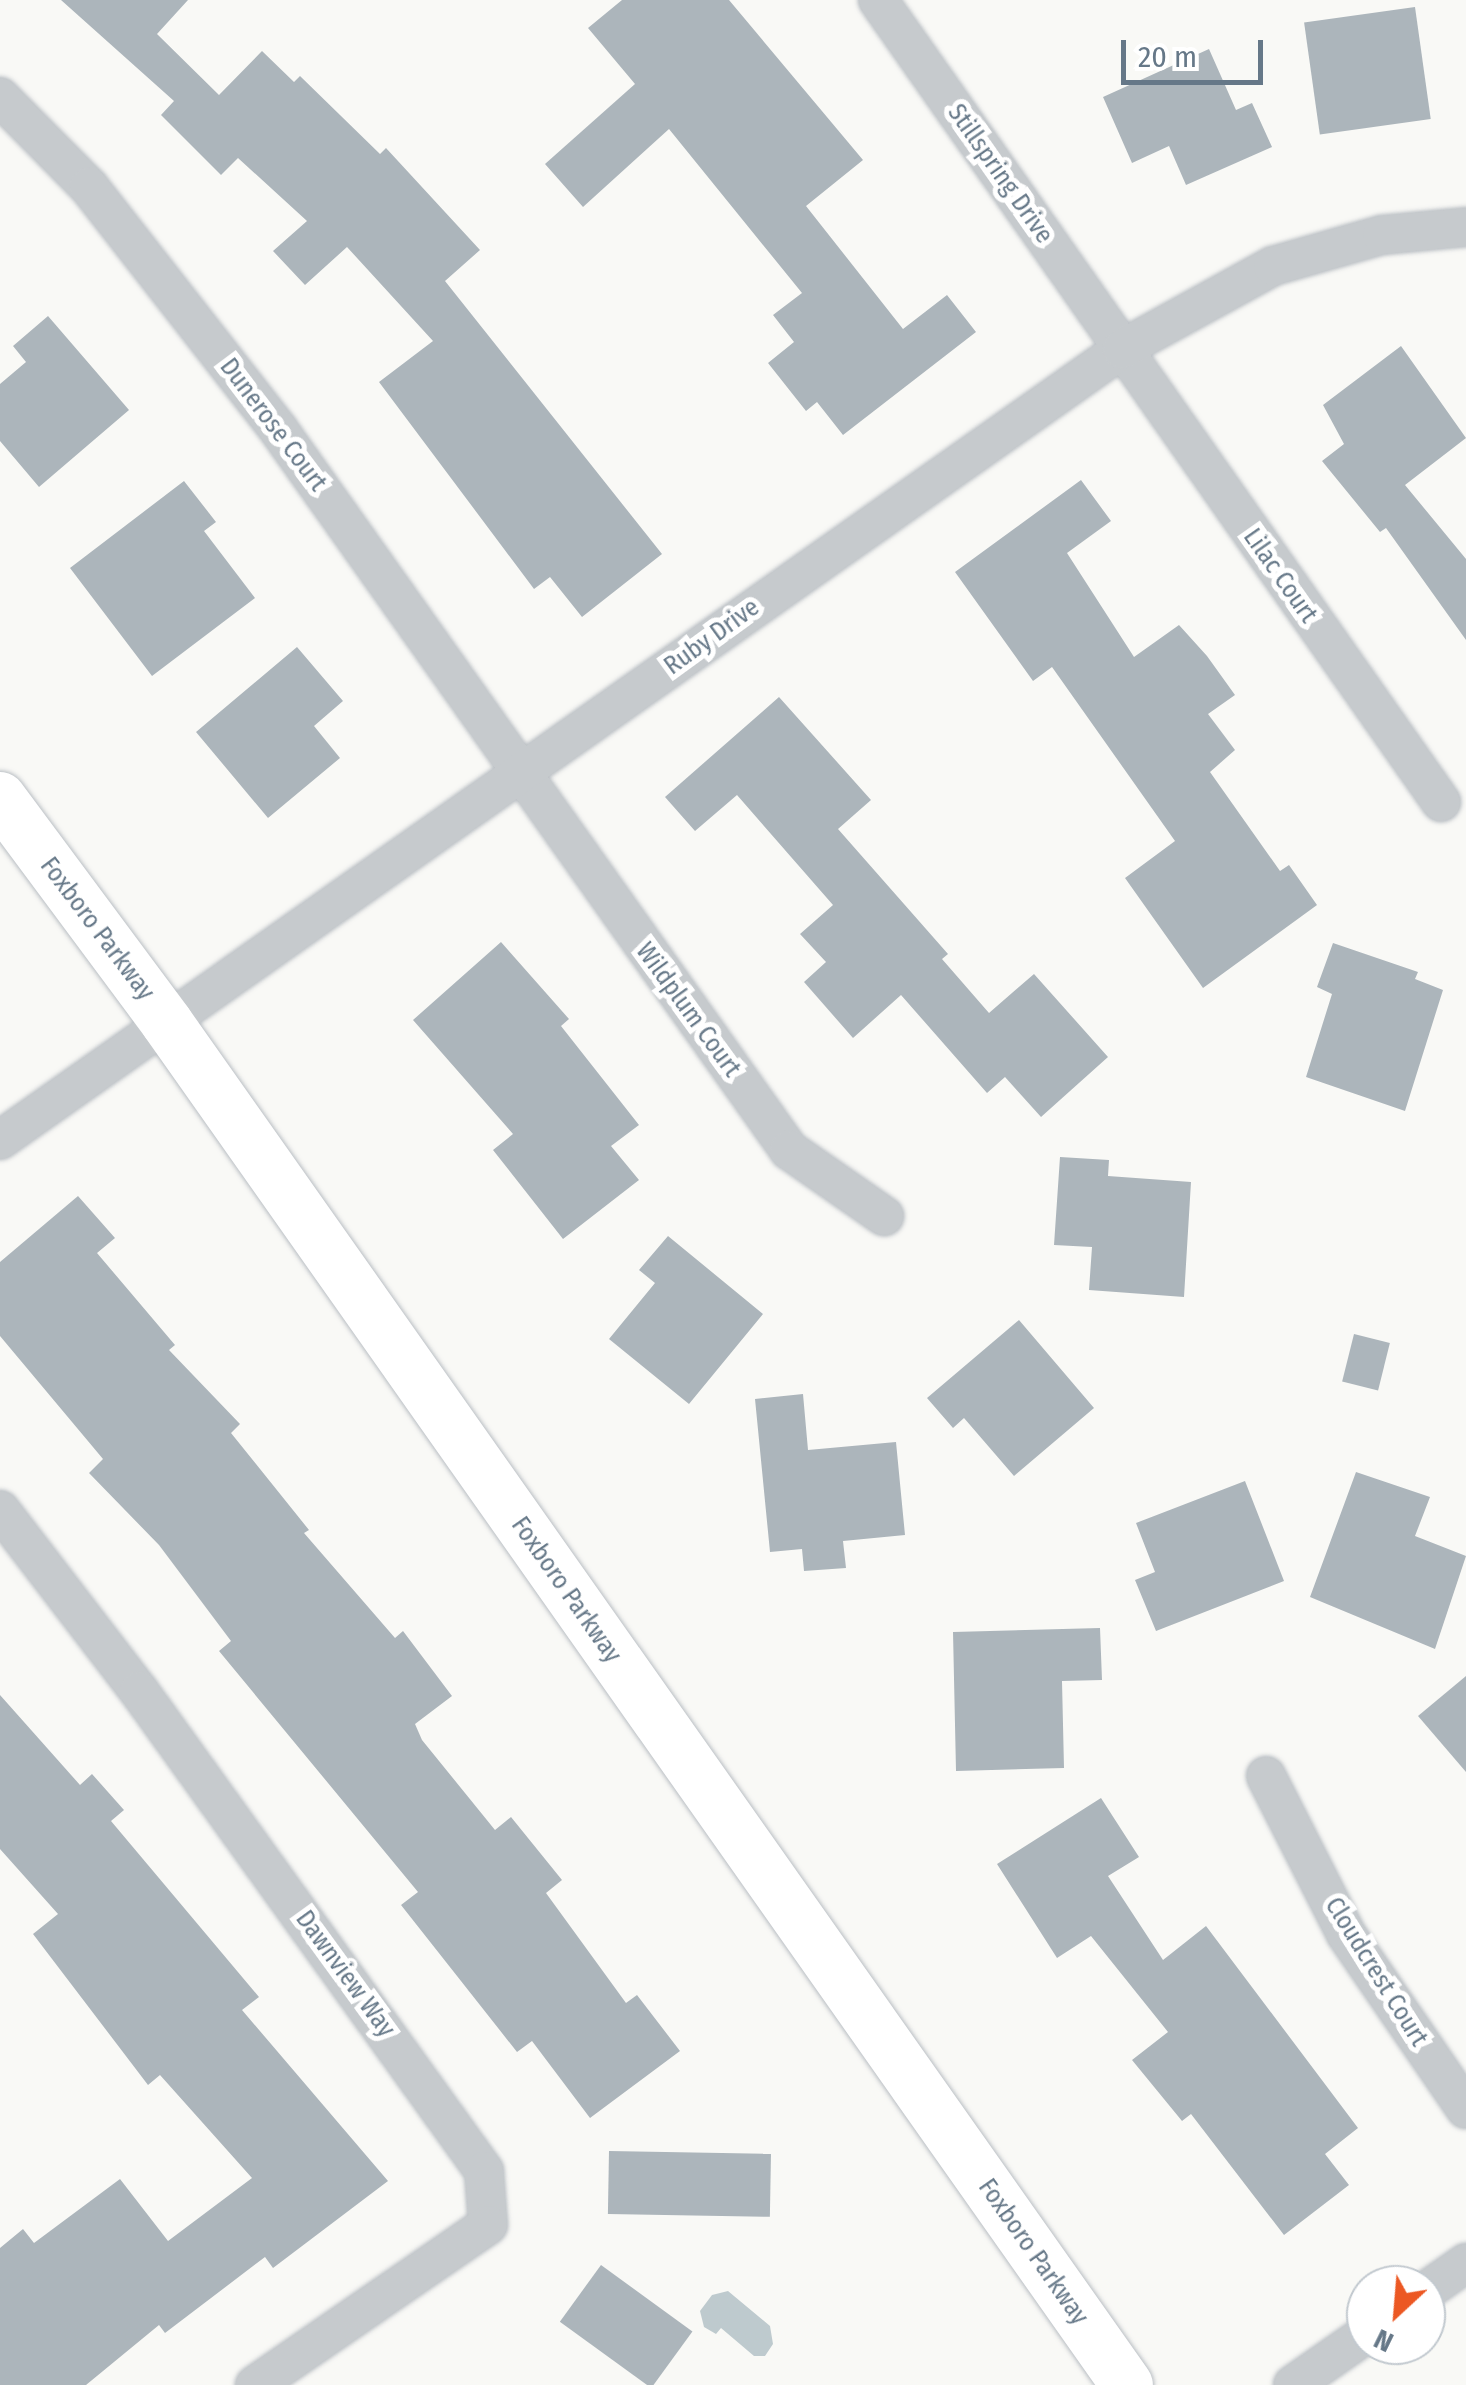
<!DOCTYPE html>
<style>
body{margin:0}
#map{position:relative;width:1466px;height:2385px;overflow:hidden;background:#f9f9f6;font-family:"Fira Sans Condensed",sans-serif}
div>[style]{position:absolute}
.water>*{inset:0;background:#becace}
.building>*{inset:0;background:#acb5bb;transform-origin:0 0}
.roads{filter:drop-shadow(0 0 2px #babfc4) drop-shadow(0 0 2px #babfc4)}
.minor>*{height:38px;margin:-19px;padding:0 19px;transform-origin:19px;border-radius:19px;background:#c6cacd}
.secondary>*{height:52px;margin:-26px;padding:0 26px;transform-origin:26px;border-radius:26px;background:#fff}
span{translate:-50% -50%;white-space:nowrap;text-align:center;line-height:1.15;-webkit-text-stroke:10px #fff;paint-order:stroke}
.street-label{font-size:25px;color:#667888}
.north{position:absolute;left:1346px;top:2265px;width:100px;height:100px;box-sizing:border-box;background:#fff;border:2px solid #c2c9cf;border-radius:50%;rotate:206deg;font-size:28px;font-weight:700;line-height:40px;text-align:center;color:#667888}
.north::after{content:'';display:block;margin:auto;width:35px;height:45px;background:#ec5823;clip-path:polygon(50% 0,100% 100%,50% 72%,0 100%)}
.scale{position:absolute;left:1121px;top:40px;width:142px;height:45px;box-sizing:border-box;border:5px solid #667888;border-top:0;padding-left:12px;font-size:30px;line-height:35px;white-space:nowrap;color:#667888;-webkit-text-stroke:8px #fff;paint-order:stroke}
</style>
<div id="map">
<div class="water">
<i style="clip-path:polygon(728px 2291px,770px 2326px,773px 2344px,765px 2356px,754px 2356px,721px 2328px,716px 2334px,704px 2327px,700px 2311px,712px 2295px)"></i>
</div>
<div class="building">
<i style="clip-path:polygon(61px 0,188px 0,157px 34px,219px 95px,262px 51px,294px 82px,300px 76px,380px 154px,386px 148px,480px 250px,445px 281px,662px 554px,582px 617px,550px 577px,534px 589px,379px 382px,433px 341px,347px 247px,305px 285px,273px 251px,307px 221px,238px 158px,221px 175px,161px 115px,174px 101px)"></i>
<i style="clip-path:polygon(622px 0,729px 0,863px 160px,806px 206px,903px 329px,947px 295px,976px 332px,843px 435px,817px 402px,806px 411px,768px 363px,794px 342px,773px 315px,802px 293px,669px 129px,583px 207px,545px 164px,635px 84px,588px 28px)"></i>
<i style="left:1415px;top:7px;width:113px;height:112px;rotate:82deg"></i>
<i style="clip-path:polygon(1209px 49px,1236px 110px,1252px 103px,1272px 147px,1186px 185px,1169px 146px,1132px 163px,1103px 97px)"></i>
<i style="clip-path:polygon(48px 316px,129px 410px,39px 487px,0 441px,0 384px,26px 362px,13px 346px)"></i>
<i style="clip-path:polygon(1401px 346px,1466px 438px,1405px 485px,1466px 559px,1466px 640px,1386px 528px,1380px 532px,1322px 461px,1344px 444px,1323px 405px)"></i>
<i style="clip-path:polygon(1081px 480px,1111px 521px,1067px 553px,1134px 657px,1179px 625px,1207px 656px,1235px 695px,1208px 714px,1235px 750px,1210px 772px,1280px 871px,1289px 865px,1317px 905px,1203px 988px,1125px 878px,1175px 841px,1052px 667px,1033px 681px,955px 572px)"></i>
<i style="clip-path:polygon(184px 481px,216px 522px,204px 531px,255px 598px,152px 676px,70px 568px)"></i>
<i style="clip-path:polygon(297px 647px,343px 701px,314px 726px,340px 758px,268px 818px,196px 732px)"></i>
<i style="clip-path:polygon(779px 697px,871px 800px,838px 829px,948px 954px,942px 959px,989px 1013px,1034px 974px,1108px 1057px,1041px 1117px,1005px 1077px,987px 1093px,901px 995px,853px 1038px,804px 982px,826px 962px,800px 934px,833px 905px,737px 795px,695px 831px,665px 797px)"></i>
<i style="clip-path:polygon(501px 942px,569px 1019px,561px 1026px,639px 1125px,611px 1146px,639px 1180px,563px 1239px,493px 1150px,513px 1134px,413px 1020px)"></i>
<i style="clip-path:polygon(1333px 943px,1418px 972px,1415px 979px,1443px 990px,1405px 1111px,1306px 1077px,1332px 994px,1317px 987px)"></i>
<i style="clip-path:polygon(1060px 1157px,1109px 1160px,1108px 1176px,1191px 1182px,1184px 1297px,1089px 1290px,1092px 1247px,1054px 1245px)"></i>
<i style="clip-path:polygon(78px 1196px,115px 1238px,97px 1253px,175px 1345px,169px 1350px,240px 1424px,231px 1433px,309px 1530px,304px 1533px,395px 1638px,403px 1631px,452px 1696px,415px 1724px,422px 1740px,495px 1830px,511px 1817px,562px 1880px,546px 1893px,626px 2003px,637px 1995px,680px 2051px,590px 2118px,532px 2041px,517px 2052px,401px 1905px,418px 1892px,219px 1651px,231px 1641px,159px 1545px,89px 1473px,103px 1459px,0 1336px,0 1262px)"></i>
<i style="clip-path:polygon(668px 1236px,763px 1314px,689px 1404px,609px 1339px,655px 1283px,639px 1270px)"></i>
<i style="clip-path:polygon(1019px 1320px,1094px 1408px,1014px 1476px,964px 1418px,953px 1428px,927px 1398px)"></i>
<i style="left:1354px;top:1334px;width:37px;height:49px;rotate:14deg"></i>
<i style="clip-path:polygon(803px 1394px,808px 1450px,896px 1442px,905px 1535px,843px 1541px,846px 1568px,804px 1571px,802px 1549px,770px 1552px,755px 1399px)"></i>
<i style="clip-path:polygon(1356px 1472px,1430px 1497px,1415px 1536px,1466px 1556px,1435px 1649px,1310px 1597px)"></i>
<i style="clip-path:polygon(1245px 1481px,1284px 1581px,1156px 1631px,1135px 1580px,1155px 1572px,1136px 1523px)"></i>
<i style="clip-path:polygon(1100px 1628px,1102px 1680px,1062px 1681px,1064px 1768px,956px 1771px,953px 1632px)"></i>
<i style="clip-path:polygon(1466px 1676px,1466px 1772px,1418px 1716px)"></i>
<i style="clip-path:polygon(0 1695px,80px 1785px,92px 1774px,124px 1810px,111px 1821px,259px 1997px,242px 2010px,388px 2181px,273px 2268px,265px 2257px,165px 2333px,159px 2325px,86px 2385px,0 2385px,0 2248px,23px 2229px,34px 2243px,120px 2179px,168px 2241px,252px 2178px,160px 2075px,148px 2085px,33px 1934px,58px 1914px,0 1849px)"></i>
<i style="clip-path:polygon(1101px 1798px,1139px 1857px,1108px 1876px,1163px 1960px,1206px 1926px,1358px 2128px,1325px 2154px,1349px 2185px,1284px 2235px,1191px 2114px,1182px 2121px,1132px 2060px,1168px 2032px,1091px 1936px,1057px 1958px,997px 1864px)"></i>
<i style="left:609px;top:2151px;width:162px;height:63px;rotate:1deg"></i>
<i style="left:601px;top:2265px;width:113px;height:70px;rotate:36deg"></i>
</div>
<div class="roads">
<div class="minor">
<i style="left:878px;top:0;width:980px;rotate:54.93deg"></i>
<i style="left:0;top:97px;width:127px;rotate:45.3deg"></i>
<i style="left:89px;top:187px;width:307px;rotate:52deg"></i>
<i style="left:278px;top:429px;width:884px;rotate:54.67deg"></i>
<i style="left:789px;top:1150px;width:116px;rotate:34.8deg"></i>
<i style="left:0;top:1140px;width:1373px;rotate:-35.18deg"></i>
<i style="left:1122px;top:349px;width:172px;rotate:-28.8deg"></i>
<i style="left:1273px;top:266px;width:113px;rotate:-15.9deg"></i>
<i style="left:1382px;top:235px;width:84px;rotate:-5.4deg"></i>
<i style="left:0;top:1510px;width:228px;rotate:52.5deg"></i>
<i style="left:139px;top:1691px;width:591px;rotate:54.29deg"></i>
<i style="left:484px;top:2171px;width:54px;rotate:85.8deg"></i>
<i style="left:488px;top:2225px;width:283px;rotate:145.5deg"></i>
<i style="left:1266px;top:1776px;width:177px;rotate:63.1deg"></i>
<i style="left:1346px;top:1934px;width:212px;rotate:55.6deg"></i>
<i style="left:1426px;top:2291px;width:49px;rotate:-35deg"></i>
<i style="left:1293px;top:2385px;width:89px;rotate:-34.9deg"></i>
</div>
<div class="secondary">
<i style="left:0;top:798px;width:280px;rotate:53.4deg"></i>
<i style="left:167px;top:1023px;width:1666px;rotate:54.82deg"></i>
</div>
</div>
<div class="street-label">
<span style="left:1000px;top:174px;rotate:55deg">Stillspring Drive</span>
<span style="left:273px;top:425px;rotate:53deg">Dunerose Court</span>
<span style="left:1280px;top:576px;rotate:55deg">Lilac Court</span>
<span style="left:712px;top:637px;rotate:-36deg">Ruby Drive</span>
<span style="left:97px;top:929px;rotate:53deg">Foxboro Parkway</span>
<span style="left:688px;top:1010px;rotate:54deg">Wildplum Court</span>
<span style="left:566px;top:1590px;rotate:55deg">Foxboro Parkway</span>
<span style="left:1376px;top:1972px;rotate:58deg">Cloudcrest Court</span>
<span style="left:345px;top:1974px;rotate:54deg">Dawnview Way</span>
<span style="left:1033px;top:2252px;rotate:55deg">Foxboro Parkway</span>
</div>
<div class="north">N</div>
<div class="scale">20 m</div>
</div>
